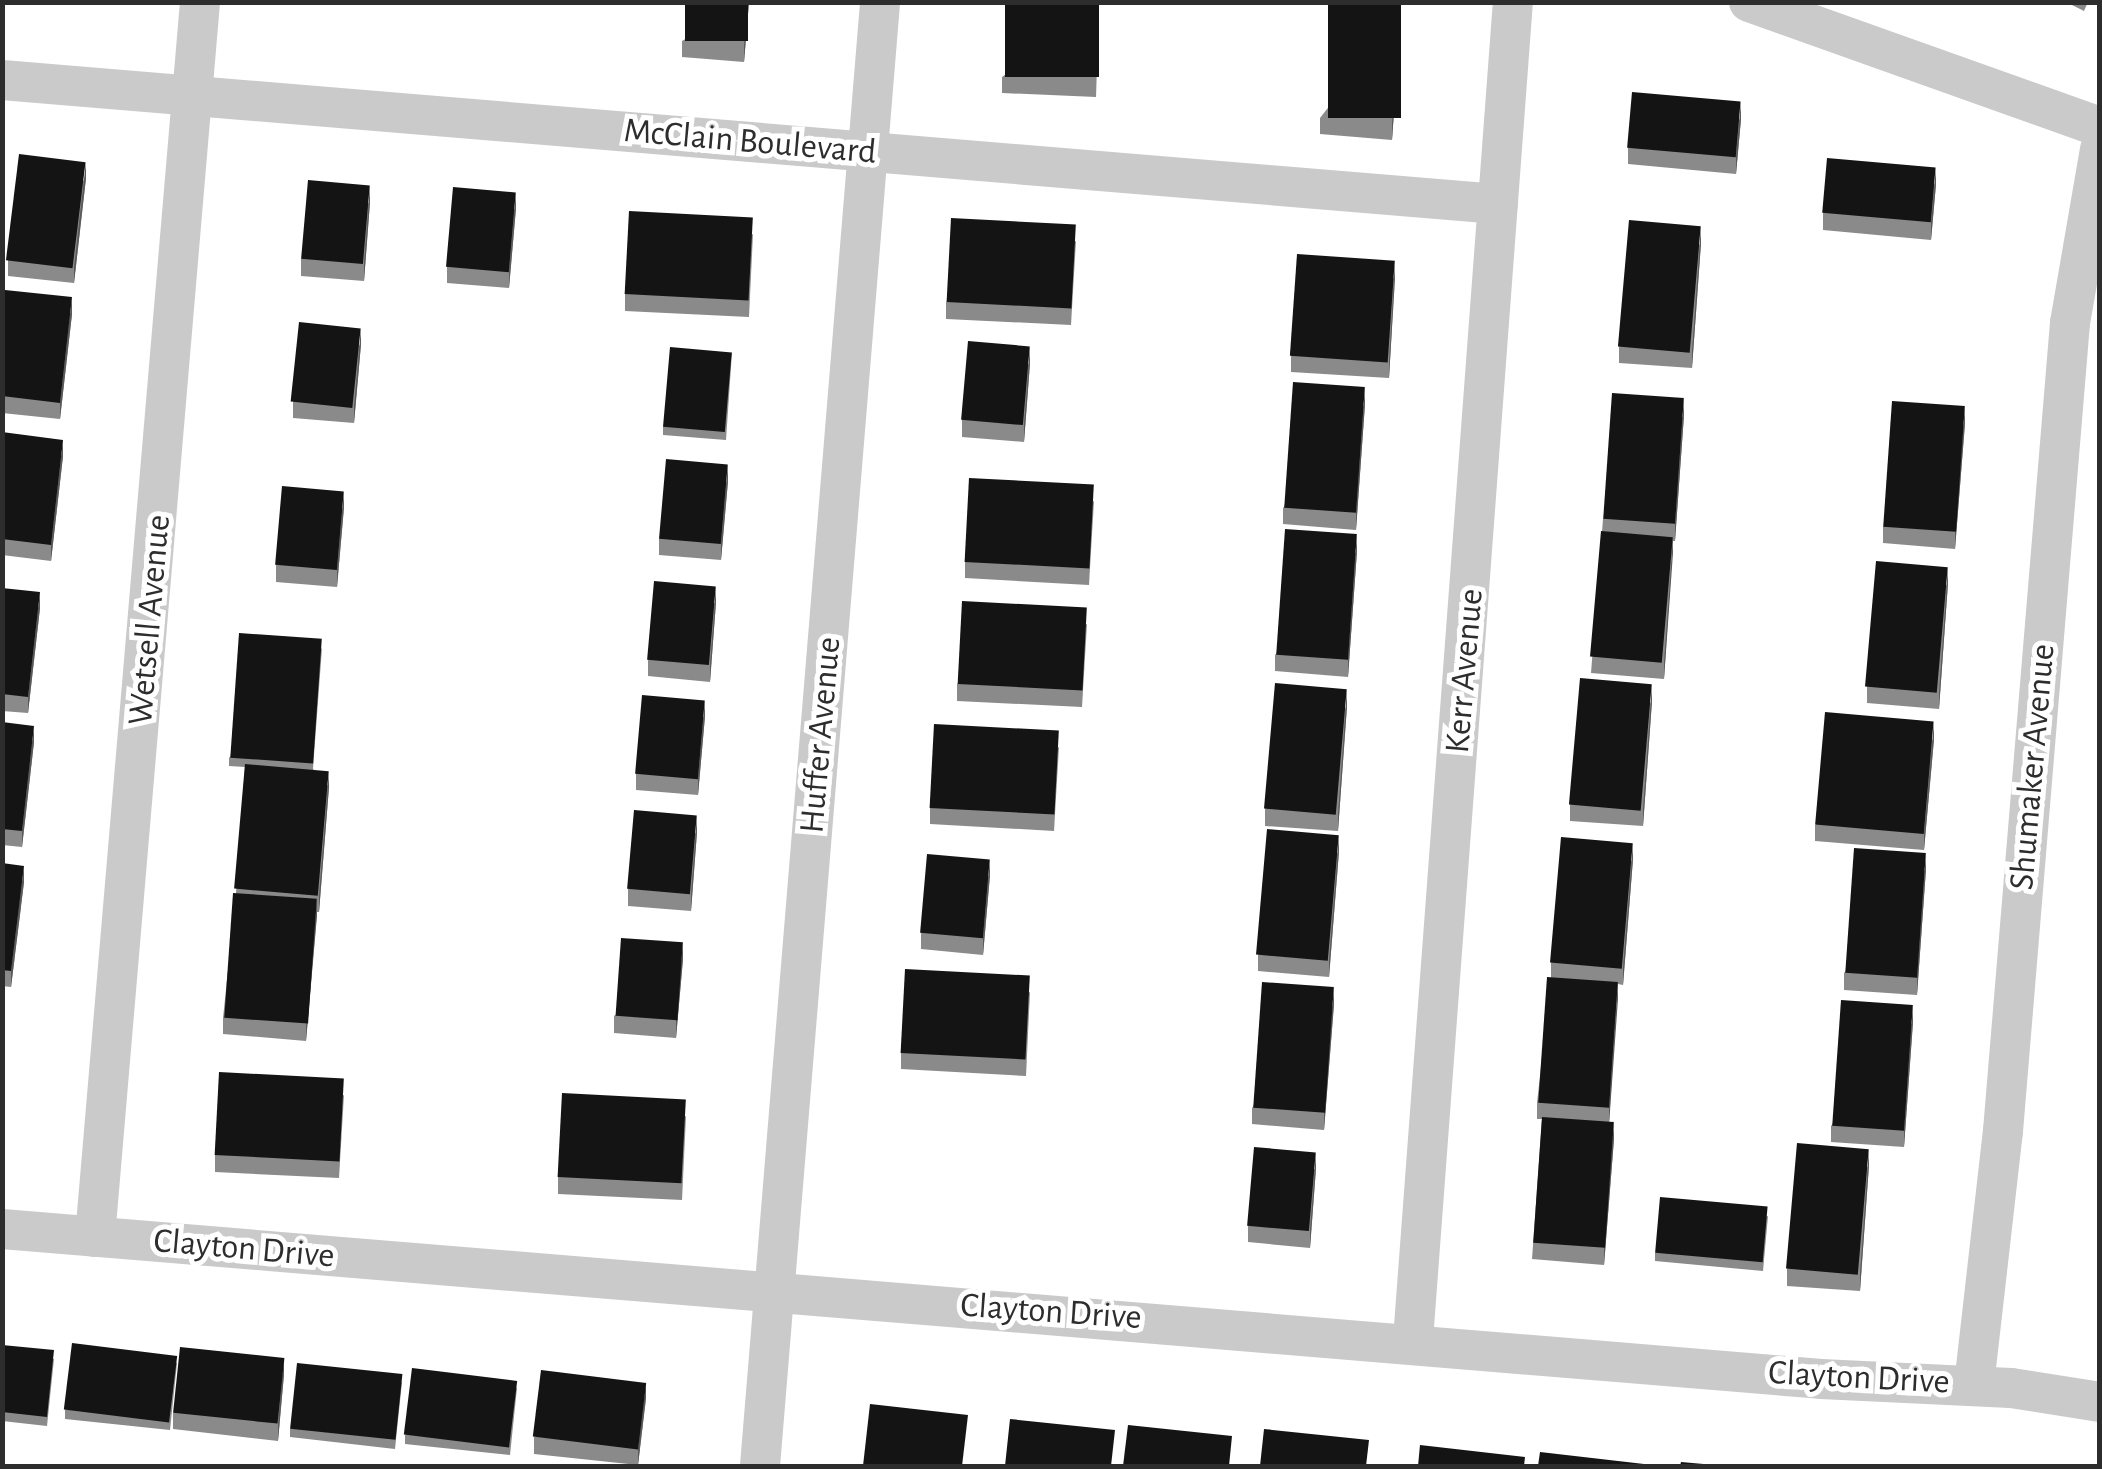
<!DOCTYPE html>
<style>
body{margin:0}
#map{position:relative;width:2102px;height:1469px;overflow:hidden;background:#fff;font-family:"Alegreya Sans",sans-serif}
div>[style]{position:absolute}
.street>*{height:40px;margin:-20px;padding:0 20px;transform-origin:20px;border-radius:20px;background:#cacaca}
.wall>*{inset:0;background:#8a8a8a}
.shaded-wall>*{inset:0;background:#5a5a5a}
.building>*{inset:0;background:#141414;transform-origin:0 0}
span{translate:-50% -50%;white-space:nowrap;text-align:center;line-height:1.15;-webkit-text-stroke:10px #fff;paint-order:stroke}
.street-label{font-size:35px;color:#2d2d2d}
.frame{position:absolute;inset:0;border:5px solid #2d2d2d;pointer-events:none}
</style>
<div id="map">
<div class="street">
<i style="left:1749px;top:2px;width:373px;rotate:19.6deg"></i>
<i style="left:2px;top:80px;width:1501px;rotate:4.74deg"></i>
<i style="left:2px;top:1229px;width:1825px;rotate:4.71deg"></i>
<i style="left:1821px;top:1379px;width:190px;rotate:2.7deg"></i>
<i style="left:2011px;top:1388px;width:90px;rotate:8.9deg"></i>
<i style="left:95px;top:1237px;width:1239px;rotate:-85.14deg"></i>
<i style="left:1413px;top:1340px;width:1342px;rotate:-85.73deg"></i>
<i style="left:1974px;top:1385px;width:256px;rotate:-83.5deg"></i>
<i style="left:2003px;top:1131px;width:811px;rotate:-85.26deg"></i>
<i style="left:2070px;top:323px;width:176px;rotate:-80.2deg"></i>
<i style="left:760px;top:1466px;width:1469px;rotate:-85.31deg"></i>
</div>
<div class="wall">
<i style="clip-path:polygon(749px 2px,744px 62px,682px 57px,682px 41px)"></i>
<i style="clip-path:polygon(1099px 2px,1096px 97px,1002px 93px,1002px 77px)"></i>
<i style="clip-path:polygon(2066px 2px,2088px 2px,2084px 11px)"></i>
<i style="clip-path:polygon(1401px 14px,1392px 140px,1320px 134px,1320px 118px)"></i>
<i style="clip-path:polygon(1741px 119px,1736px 174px,1628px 164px,1628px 148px)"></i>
<i style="clip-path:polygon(86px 178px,74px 283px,8px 276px,8px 260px)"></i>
<i style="clip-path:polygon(1936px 184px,1931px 240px,1823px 230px,1823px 213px)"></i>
<i style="clip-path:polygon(370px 202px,364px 281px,301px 276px,301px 259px)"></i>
<i style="clip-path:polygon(516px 208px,509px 288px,447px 283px,447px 267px)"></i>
<i style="clip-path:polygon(753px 234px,749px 317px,625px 311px,625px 294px)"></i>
<i style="clip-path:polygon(1076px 241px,1071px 325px,946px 319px,946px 302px)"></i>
<i style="clip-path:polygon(1701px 243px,1692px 368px,1619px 363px,1619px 347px)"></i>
<i style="clip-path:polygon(1395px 277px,1389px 378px,1291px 372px,1291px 356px)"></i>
<i style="clip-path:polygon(72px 314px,60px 419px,2px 413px,2px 315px)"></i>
<i style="clip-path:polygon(361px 344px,354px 423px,293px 418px,293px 402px)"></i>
<i style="clip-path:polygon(732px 352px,726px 440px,663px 435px,663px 427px)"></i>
<i style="clip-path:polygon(1030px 363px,1024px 442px,962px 437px,962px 420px)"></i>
<i style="clip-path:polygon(1365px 404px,1356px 530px,1283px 524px,1283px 508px)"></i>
<i style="clip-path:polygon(1684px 415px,1675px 541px,1673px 541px,1664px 679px,1591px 673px,1603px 519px)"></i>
<i style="clip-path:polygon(1965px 423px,1955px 549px,1883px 543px,1883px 527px)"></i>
<i style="clip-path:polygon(2px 432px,63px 456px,51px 561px,2px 555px)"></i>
<i style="clip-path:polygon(728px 481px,721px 560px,659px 555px,659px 539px)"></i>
<i style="clip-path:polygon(1094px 501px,1089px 585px,965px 578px,965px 562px)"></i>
<i style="clip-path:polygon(344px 507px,337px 587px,276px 582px,276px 565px)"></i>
<i style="clip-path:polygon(1357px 551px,1348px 677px,1275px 671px,1275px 655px)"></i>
<i style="clip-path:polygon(1948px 583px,1939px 709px,1867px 703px,1867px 687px)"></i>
<i style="clip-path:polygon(2px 588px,40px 608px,28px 713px,2px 711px)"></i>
<i style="clip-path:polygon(716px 602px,710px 682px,648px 676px,648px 660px)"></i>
<i style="clip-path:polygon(1087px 624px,1082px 707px,957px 701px,957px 684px)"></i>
<i style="clip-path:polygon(322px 648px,313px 769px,329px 787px,319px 912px,317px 912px,306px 1041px,223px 1034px,223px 1018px,236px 893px,245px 767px,229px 766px,229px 758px)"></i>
<i style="clip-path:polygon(1652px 701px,1643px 826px,1570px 821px,1570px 805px)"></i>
<i style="clip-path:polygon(1347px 706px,1338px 831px,1265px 826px,1265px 809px)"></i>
<i style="clip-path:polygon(705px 716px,698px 795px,636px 790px,636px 774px)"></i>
<i style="clip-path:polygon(2px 722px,34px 742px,22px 847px,2px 845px)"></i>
<i style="clip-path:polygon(1934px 739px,1924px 850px,1815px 841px,1815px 825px)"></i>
<i style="clip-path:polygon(1059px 747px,1054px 831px,930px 824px,930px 808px)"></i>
<i style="clip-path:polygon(697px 832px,691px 911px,628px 906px,628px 889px)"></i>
<i style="clip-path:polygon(1339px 851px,1329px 977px,1258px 971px,1258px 955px)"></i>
<i style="clip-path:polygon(1633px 859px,1623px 985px,1618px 984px,1609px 1122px,1614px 1139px,1604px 1265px,1532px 1259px,1542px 1119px,1537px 1119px,1537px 1103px,1551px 977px,1551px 963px)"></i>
<i style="clip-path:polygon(2px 863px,24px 882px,11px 987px,2px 986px)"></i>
<i style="clip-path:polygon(1926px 869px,1917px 995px,1844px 990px,1844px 973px)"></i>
<i style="clip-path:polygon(990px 875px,983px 955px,921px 949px,921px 933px)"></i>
<i style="clip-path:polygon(683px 959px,676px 1038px,614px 1033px,614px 1016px)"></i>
<i style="clip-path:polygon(1030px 992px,1026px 1076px,901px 1069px,901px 1053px)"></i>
<i style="clip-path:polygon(1334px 1004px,1324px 1130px,1252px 1124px,1252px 1108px)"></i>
<i style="clip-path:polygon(1913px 1022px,1904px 1147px,1831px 1142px,1831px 1126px)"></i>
<i style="clip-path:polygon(344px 1095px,339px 1178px,215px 1172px,215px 1155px)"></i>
<i style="clip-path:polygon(686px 1116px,682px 1200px,558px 1194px,558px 1177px)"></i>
<i style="clip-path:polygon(1869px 1165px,1860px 1291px,1787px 1286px,1787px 1269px)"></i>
<i style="clip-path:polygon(1316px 1168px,1310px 1248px,1248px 1242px,1248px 1226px)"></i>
<i style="clip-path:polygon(1768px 1216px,1763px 1271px,1655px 1261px,1655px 1253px)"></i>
<i style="clip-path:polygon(2px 1345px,54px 1359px,47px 1426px,2px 1421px)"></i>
<i style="clip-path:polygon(177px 1363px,170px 1430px,65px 1419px,65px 1410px)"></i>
<i style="clip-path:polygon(284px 1374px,278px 1441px,173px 1429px,173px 1413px)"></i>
<i style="clip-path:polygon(402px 1382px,395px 1449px,290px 1437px,290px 1429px)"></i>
<i style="clip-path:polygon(517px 1388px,510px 1455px,405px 1444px,405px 1435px)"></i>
<i style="clip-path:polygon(646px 1398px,638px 1465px,534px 1454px,534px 1437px)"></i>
</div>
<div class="shaded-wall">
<i style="clip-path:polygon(748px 2px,749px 2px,744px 62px,744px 45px)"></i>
<i style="clip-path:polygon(1401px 2px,1401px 14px,1392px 140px,1392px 123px)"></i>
<i style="clip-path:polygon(1741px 102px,1741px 119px,1736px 174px,1736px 157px)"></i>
<i style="clip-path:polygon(86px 162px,86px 178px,74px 283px,74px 267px)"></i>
<i style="clip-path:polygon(1936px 168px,1936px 184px,1931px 240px,1931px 223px)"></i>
<i style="clip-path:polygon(370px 185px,370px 202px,364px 281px,364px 264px)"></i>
<i style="clip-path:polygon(516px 192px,516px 208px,509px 288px,509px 272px)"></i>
<i style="clip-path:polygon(1701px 226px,1701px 243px,1692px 368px,1692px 352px)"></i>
<i style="clip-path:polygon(1395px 260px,1395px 277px,1389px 378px,1389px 362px)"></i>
<i style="clip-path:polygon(72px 297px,72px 314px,60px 419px,60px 403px)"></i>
<i style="clip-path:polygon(361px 328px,361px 344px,354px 423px,354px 407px)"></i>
<i style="clip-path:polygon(1030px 346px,1030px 363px,1024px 442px,1024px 425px)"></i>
<i style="clip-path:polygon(1365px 387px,1365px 404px,1356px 530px,1356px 513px)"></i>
<i style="clip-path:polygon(1684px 398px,1684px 415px,1675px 541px,1675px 525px)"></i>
<i style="clip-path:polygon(1965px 406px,1965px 423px,1955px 549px,1955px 533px)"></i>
<i style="clip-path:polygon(63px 440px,63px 456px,51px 561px,51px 545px)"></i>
<i style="clip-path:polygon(728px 464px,728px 481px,721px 560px,721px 543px)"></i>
<i style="clip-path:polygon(344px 491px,344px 507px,337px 587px,337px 570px)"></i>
<i style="clip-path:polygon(1357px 534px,1357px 551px,1348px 677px,1348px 660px)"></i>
<i style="clip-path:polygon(1673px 537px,1673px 553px,1664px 679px,1664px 663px)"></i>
<i style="clip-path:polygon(1948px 567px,1948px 583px,1939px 709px,1939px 693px)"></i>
<i style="clip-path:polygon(716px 586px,716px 602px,710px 682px,710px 665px)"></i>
<i style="clip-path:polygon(40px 592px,40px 608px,28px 713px,28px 697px)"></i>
<i style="clip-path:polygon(1652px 684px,1652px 701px,1643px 826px,1643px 810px)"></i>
<i style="clip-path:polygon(1347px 689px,1347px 706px,1338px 831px,1338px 815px)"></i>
<i style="clip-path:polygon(705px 700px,705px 716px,698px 795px,698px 779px)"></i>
<i style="clip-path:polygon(1934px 722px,1934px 739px,1924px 850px,1924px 834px)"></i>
<i style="clip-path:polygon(34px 726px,34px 742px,22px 847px,22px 831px)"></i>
<i style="clip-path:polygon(329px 771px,329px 787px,319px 912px,319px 896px)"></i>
<i style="clip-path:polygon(697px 815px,697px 832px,691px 911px,691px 895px)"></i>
<i style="clip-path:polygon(1339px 835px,1339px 851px,1329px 977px,1329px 960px)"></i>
<i style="clip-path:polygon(1633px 843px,1633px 859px,1623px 985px,1623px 968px)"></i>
<i style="clip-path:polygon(1926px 853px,1926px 869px,1917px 995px,1917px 978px)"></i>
<i style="clip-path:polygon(990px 859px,990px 875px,983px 955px,983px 938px)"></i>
<i style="clip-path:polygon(24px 866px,24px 882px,11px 987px,11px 971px)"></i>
<i style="clip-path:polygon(317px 899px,317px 916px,306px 1041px,306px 1024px)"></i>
<i style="clip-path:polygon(683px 942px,683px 959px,676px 1038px,676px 1021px)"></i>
<i style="clip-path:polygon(1618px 982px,1618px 999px,1609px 1125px,1609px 1108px)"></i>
<i style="clip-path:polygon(1334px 987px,1334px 1004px,1324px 1130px,1324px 1113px)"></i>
<i style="clip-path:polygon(1913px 1005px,1913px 1022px,1904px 1147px,1904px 1131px)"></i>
<i style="clip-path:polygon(1614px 1122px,1614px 1139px,1604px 1265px,1604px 1249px)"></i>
<i style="clip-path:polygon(1869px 1149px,1869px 1165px,1860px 1291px,1860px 1274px)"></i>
<i style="clip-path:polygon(1316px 1152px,1316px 1168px,1310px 1248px,1310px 1231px)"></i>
<i style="clip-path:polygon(284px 1358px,284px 1374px,278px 1441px,278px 1424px)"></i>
<i style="clip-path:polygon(646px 1382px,646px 1398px,638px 1465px,638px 1449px)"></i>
</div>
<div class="building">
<i style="left:685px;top:2px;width:63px;height:39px"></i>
<i style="left:1005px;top:2px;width:94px;height:75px"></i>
<i style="left:1328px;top:2px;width:73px;height:116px"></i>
<i style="left:1632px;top:92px;width:109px;height:56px;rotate:5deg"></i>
<i style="left:19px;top:154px;width:67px;height:107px;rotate:7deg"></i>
<i style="left:1827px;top:158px;width:109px;height:55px;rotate:5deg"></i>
<i style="left:308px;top:180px;width:62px;height:79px;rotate:5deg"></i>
<i style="left:453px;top:187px;width:63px;height:80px;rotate:5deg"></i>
<i style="left:629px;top:211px;width:124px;height:83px;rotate:3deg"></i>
<i style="left:951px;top:218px;width:125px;height:84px;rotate:3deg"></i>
<i style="left:1629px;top:220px;width:72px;height:127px;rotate:5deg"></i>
<i style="left:1297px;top:254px;width:98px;height:102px;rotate:4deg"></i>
<i style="clip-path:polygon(5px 290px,72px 297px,60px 403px,2px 396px,2px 315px)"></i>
<i style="left:299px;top:322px;width:62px;height:80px;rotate:6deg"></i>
<i style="left:968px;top:341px;width:62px;height:79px;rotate:5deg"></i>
<i style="left:670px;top:347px;width:62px;height:80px;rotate:5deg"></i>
<i style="left:1293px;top:382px;width:72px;height:126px;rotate:4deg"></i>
<i style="left:1612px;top:393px;width:72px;height:126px;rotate:4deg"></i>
<i style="left:1892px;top:401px;width:73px;height:126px;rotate:4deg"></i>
<i style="clip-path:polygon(2px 432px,63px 440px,51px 545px,2px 539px)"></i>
<i style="left:666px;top:459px;width:62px;height:80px;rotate:5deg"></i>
<i style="left:969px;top:478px;width:125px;height:84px;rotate:3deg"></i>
<i style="left:282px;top:486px;width:62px;height:79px;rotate:5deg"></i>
<i style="left:1285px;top:529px;width:72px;height:126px;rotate:4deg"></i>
<i style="left:1601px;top:531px;width:72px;height:126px;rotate:5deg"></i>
<i style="left:1876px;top:561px;width:72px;height:126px;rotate:5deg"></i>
<i style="left:654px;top:581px;width:62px;height:79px;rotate:5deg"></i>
<i style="clip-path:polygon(2px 588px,40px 592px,28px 697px,2px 694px)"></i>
<i style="left:962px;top:601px;width:125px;height:83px;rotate:3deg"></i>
<i style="left:239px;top:633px;width:83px;height:125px;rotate:4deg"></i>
<i style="left:1580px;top:678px;width:72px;height:127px;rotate:5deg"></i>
<i style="left:1275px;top:683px;width:72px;height:126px;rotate:5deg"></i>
<i style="left:642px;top:695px;width:63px;height:79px;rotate:5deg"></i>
<i style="left:1825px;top:712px;width:109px;height:113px;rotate:5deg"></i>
<i style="clip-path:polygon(2px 722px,34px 726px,22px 831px,2px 829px)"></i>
<i style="left:934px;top:724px;width:125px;height:84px;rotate:3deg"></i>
<i style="left:245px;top:764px;width:84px;height:125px;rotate:5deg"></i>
<i style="left:634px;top:810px;width:63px;height:79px;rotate:5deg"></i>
<i style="left:1267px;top:829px;width:72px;height:126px;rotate:5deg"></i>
<i style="left:1561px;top:837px;width:72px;height:126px;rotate:5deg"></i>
<i style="left:1854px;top:848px;width:72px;height:125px;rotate:4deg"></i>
<i style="left:927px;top:854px;width:63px;height:79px;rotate:5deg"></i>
<i style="clip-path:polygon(2px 863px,24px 866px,11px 971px,2px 970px)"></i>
<i style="left:233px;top:893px;width:84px;height:125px;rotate:4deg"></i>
<i style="left:621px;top:938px;width:62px;height:78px;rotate:4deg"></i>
<i style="left:905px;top:969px;width:125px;height:84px;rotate:3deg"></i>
<i style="left:1547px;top:977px;width:71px;height:126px;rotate:4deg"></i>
<i style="left:1262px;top:982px;width:72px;height:126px;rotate:4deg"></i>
<i style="left:1841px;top:1000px;width:72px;height:126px;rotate:4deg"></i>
<i style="left:219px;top:1072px;width:125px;height:83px;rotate:3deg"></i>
<i style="left:562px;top:1093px;width:124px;height:84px;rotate:3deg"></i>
<i style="left:1542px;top:1117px;width:72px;height:126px;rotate:4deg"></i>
<i style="left:1797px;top:1143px;width:72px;height:126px;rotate:5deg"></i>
<i style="left:1254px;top:1147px;width:62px;height:79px;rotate:5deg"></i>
<i style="left:1660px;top:1197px;width:108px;height:56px;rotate:5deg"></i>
<i style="left:72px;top:1343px;width:106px;height:67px;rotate:7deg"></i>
<i style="clip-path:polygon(2px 1345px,54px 1350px,47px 1417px,2px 1412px)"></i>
<i style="left:180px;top:1347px;width:105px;height:66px;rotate:6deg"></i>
<i style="left:297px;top:1363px;width:106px;height:66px;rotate:6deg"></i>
<i style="left:412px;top:1368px;width:106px;height:67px;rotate:7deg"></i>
<i style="left:541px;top:1370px;width:106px;height:67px;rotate:7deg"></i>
<i style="clip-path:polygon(870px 1404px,968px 1415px,962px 1466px,863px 1466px)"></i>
<i style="clip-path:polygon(1010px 1419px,1115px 1430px,1111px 1466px,1005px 1466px)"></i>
<i style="clip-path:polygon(1128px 1425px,1232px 1436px,1229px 1466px,1123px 1466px)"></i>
<i style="clip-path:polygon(1264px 1429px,1369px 1440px,1366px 1466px,1260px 1466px)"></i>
<i style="clip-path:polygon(1420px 1445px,1525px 1457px,1524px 1466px,1418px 1466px)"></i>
<i style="clip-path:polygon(1540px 1452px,1644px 1464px,1644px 1466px,1538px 1466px)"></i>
<i style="clip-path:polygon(1681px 1462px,1726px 1466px,1680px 1466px)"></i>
</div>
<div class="street-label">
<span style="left:750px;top:142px;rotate:5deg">McClain Boulevard</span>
<span style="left:150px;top:620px;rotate:-85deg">Wetsell Avenue</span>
<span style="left:1465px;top:671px;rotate:-85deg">Kerr Avenue</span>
<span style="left:821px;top:735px;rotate:-85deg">Huffer Avenue</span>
<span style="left:2033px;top:767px;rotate:-85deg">Shumaker Avenue</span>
<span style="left:244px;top:1249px;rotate:5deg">Clayton Drive</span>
<span style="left:1051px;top:1312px;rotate:4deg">Clayton Drive</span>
<span style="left:1859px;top:1378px;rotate:3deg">Clayton Drive</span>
</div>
<div class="frame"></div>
</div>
